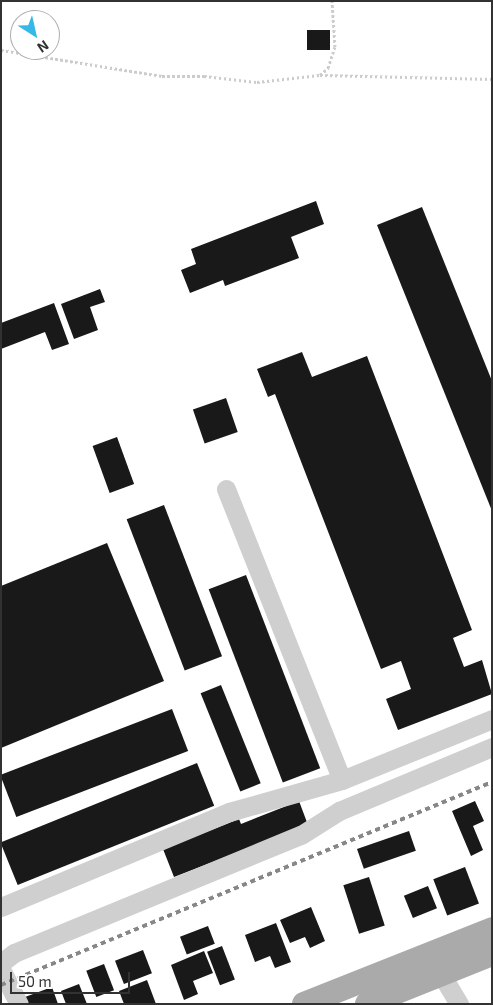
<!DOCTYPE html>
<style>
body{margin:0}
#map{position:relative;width:493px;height:1005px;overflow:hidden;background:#fff;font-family:"Exo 2",sans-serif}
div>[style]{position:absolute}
.building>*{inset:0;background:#191919;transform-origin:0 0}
.path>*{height:3px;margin-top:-1.5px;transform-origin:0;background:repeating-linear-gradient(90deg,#ccc 0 2.5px,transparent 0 5px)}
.minor>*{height:19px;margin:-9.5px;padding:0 9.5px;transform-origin:9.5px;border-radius:9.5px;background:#cfcfcf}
.major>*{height:24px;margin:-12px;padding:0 12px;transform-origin:12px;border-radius:12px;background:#aaa}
.rail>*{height:4px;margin-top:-2px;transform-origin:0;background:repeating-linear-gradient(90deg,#878787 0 5px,transparent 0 9px)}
span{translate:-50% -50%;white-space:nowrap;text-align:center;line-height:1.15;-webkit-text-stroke:5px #fff;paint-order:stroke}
.frame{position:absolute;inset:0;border:2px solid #323232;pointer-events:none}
.north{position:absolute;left:10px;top:10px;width:50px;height:50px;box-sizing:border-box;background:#fff;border:1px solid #adadad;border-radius:50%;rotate:145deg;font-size:14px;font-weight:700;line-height:20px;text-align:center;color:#323232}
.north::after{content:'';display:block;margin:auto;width:18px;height:22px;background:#35b9e9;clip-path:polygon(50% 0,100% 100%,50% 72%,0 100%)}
.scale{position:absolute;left:10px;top:972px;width:120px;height:22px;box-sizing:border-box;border:2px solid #323232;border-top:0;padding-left:6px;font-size:15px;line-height:18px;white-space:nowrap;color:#323232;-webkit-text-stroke:4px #fff;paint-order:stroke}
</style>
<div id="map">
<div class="building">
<i style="left:307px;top:30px;width:23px;height:20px"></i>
<i style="clip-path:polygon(316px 201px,324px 224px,291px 237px,299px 258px,225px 286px,223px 280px,190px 293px,181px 270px,196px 264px,191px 249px)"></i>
<i style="clip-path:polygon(422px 207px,492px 381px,492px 511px,377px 225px)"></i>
<i style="clip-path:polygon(100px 289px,105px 302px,90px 307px,98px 330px,74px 339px,61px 304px)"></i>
<i style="clip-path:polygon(54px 303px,69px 344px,52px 350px,45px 332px,1px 349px,1px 323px)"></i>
<i style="clip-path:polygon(302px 352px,312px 377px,367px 356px,472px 630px,453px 638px,464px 667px,482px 660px,492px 694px,398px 730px,386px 699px,411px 689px,401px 661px,381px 669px,275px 394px,268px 397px,257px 369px)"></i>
<i style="left:226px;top:398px;width:36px;height:35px;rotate:71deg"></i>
<i style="left:117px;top:437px;width:50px;height:26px;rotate:70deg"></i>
<i style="left:164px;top:505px;width:162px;height:40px;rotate:69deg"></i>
<i style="clip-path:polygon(107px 543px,164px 681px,1px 748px,1px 586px)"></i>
<i style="left:246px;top:575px;width:207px;height:40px;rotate:69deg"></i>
<i style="left:221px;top:685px;width:106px;height:22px;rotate:68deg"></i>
<i style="left:172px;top:709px;width:45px;height:184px;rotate:69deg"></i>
<i style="left:197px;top:763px;width:46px;height:212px;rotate:68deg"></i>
<i style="clip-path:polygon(299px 801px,308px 825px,174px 877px,163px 849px,239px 819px,241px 824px)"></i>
<i style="clip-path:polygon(475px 801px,484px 821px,473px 826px,483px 850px,471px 856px,452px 811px)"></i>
<i style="left:409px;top:831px;width:21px;height:55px;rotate:71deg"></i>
<i style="left:465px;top:867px;width:39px;height:34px;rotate:69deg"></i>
<i style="left:369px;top:877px;width:51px;height:27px;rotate:72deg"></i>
<i style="left:428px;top:886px;width:24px;height:26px;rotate:68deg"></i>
<i style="clip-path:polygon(311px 907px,325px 941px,310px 948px,305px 937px,290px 943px,280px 920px)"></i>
<i style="clip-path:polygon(276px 923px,291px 962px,275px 968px,270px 956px,255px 962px,245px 935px)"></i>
<i style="left:208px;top:926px;width:19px;height:30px;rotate:69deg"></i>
<i style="left:222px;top:946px;width:36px;height:16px;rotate:69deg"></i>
<i style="left:143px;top:950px;width:25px;height:30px;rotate:69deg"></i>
<i style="clip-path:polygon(204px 951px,213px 973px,193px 981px,198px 994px,184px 1000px,171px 965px)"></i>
<i style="left:104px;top:964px;width:28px;height:19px;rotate:69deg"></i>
<i style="clip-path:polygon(147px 980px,156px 1004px,124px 1004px,119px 991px)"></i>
<i style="clip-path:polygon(79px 984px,87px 1004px,66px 1004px,61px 991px)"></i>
<i style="clip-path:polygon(52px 987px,58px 1004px,27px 1004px,25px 997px)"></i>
</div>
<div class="path">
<i style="left:1px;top:50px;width:163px;rotate:9.2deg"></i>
<i style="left:162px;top:76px;width:42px"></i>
<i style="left:204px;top:76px;width:53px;rotate:6.5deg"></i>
<i style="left:257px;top:82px;width:63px;rotate:-6.3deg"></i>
<i style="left:320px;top:75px;width:172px;rotate:1.3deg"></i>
<i style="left:320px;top:75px;width:11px;rotate:-41deg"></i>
<i style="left:328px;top:68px;width:22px;rotate:-72deg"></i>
<i style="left:335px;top:47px;width:46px;rotate:-93.7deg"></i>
</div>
<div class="minor">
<i style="left:226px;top:489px;width:313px;rotate:68.3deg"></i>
<i style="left:1px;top:907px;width:247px;rotate:-22.6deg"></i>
<i style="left:229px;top:812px;width:117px;rotate:-15.8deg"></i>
<i style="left:342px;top:780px;width:162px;rotate:-22.1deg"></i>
<i style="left:1px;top:963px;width:16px;rotate:-38deg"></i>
<i style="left:14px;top:953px;width:310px;rotate:-22.4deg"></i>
<i style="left:301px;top:835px;width:45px;rotate:-32.3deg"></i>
<i style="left:339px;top:811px;width:166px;rotate:-22.7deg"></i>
<i style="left:1px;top:969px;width:39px;rotate:63deg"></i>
<i style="left:441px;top:974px;width:35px;rotate:59deg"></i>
</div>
<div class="major">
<i style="left:304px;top:1004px;width:202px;rotate:-21.7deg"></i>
<i style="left:367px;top:1004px;width:135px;rotate:-21.8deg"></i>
</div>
<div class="rail">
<i style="left:1px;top:985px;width:531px;rotate:-22.46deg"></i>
</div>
<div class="frame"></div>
<div class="north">N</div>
<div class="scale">50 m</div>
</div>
